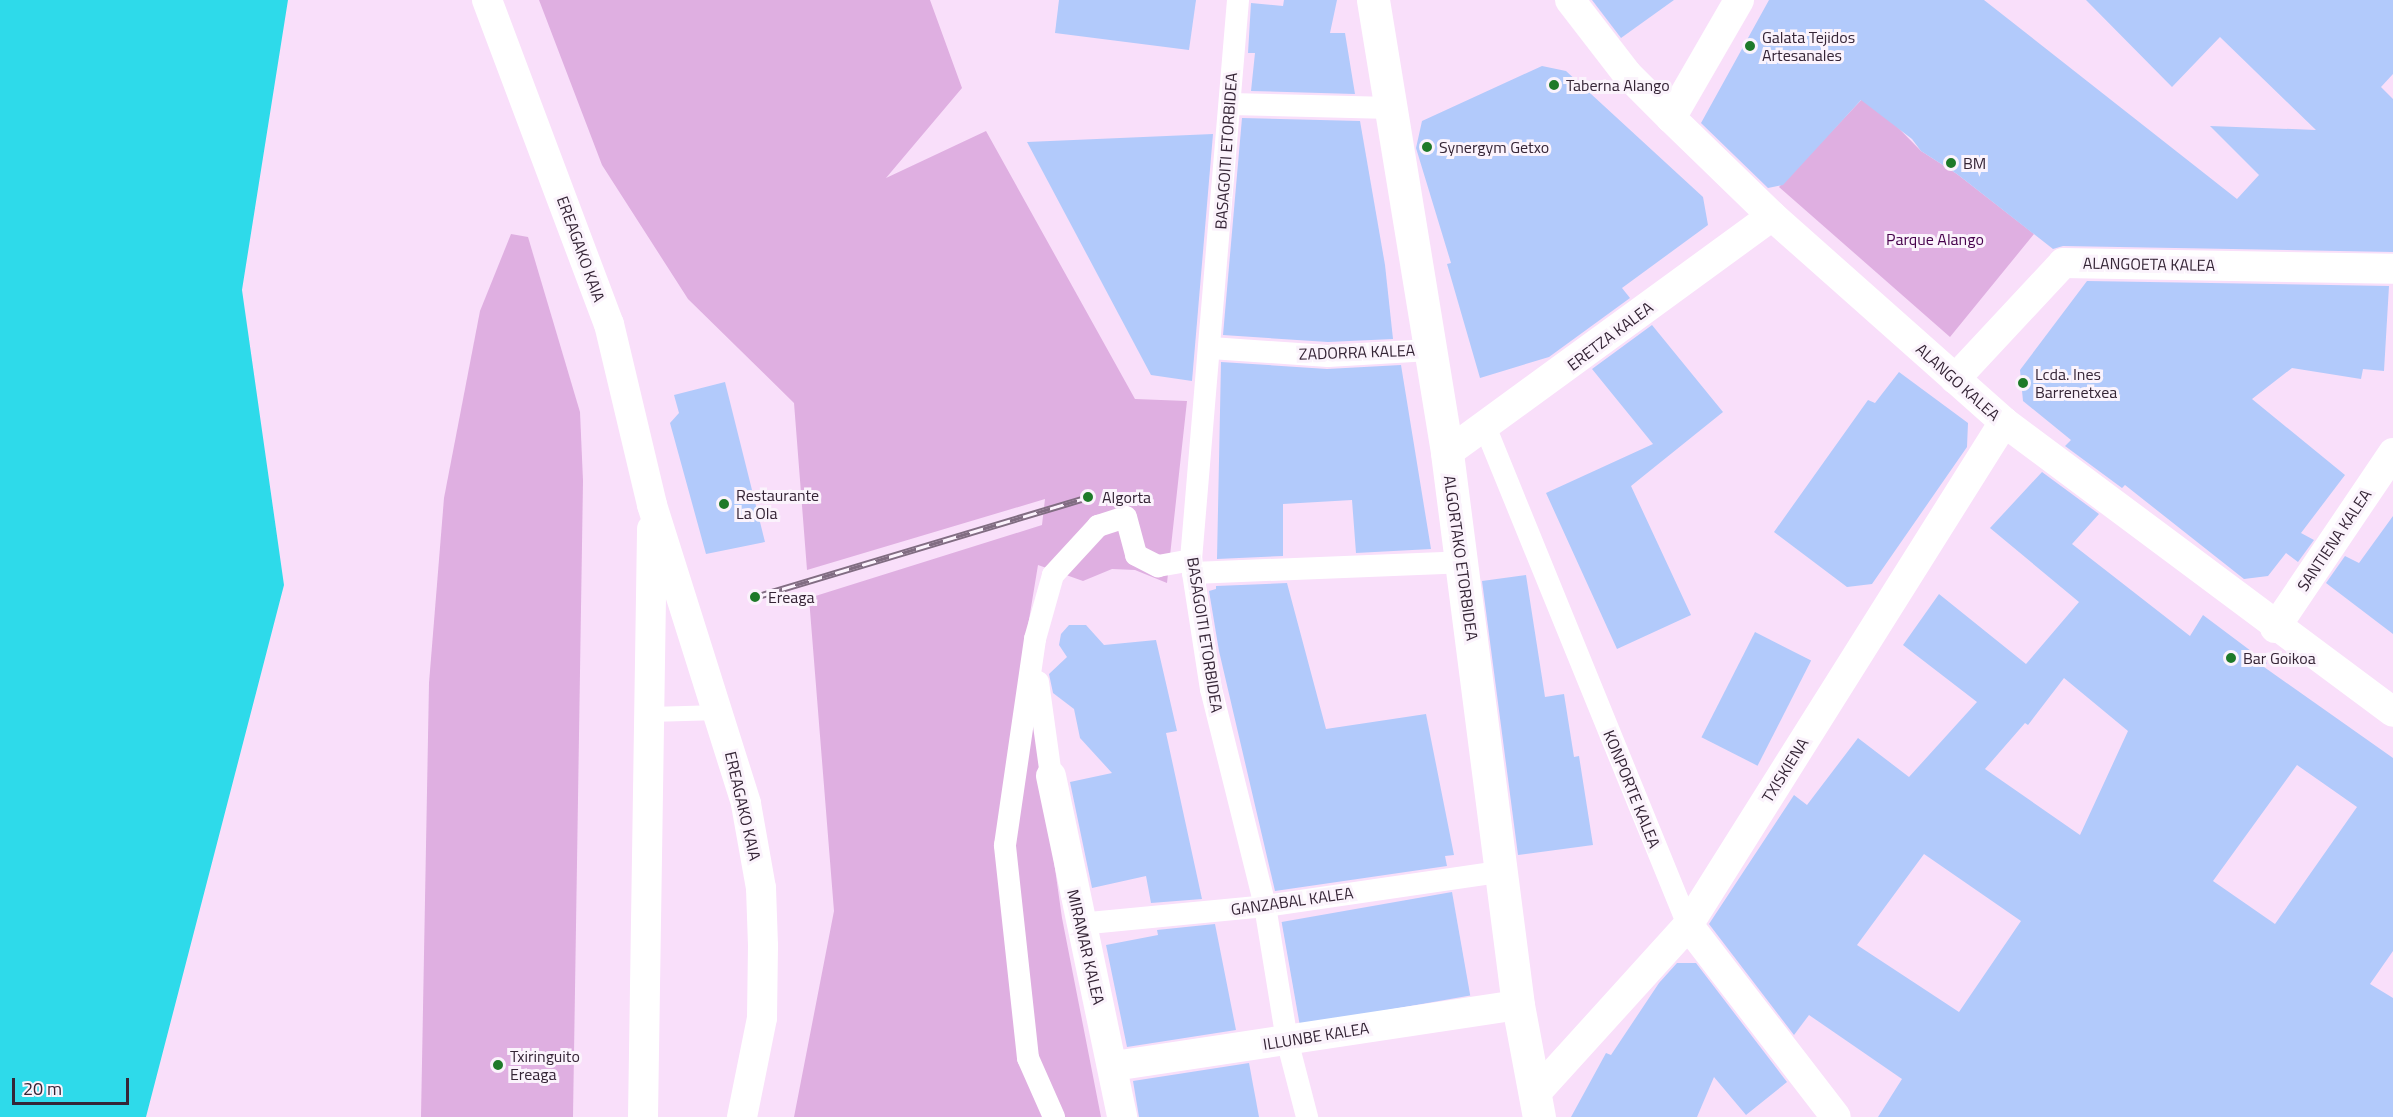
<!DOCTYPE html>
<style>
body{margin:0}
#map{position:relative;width:2393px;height:1117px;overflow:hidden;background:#f9dffa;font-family:"Titillium Web",sans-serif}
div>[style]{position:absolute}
.green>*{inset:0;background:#dfafe1}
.water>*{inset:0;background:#2edaea}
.building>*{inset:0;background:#b2cafb;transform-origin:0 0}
.service>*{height:15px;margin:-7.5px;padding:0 7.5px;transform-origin:7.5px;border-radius:7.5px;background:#fff}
.pedestrian>*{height:22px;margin:-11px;padding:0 11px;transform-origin:11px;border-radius:11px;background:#fff}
.minor>*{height:30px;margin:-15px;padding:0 15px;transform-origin:15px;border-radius:15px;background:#fff}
.tertiary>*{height:33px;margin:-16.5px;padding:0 16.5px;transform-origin:16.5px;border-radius:16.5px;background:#fff}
.rail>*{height:7px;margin-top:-3.5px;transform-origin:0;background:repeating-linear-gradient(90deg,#fbf3fc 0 14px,#816d82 0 28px);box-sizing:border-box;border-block:2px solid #816d82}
.dots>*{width:16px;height:16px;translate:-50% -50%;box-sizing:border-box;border:3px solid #fbf3fc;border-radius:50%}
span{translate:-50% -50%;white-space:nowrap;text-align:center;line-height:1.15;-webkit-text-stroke:6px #fbf3fc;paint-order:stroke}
.poi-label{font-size:16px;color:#352536}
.left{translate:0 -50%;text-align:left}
.street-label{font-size:16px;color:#352536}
.park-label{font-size:16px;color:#46024c}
.scale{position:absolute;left:12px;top:1078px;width:117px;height:27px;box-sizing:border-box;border:3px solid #352536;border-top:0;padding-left:8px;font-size:18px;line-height:21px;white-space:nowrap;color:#352536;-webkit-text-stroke:4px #fbf3fc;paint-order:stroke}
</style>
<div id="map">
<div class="green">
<i style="clip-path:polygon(539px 0,930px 0,962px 88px,886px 178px,986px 131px,1135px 399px,1187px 401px,1167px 583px,1135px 570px,1112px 569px,1083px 581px,1038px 565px,1024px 650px,1062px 918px,1101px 1117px,794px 1117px,834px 911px,809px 598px,1042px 525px,1045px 499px,807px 570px,794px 403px,688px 299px,602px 165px)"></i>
<i style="clip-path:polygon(1866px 95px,1921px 151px,1957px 174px,2034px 234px,1950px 337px,1779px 187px)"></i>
<i style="clip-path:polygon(511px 234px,528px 237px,580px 412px,583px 481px,573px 1117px,421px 1117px,429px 683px,444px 498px,480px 311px)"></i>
</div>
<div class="water">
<i style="clip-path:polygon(0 0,288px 0,242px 290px,284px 585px,146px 1117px,0 1117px)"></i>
</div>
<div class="building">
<i style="clip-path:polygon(1059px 0,1196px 0,1189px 50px,1055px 33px)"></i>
<i style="clip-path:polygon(1284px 0,1337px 0,1330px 33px,1345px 33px,1355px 94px,1251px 91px,1255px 53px,1248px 53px,1251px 3px,1283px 6px)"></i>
<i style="clip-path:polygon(1592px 0,1674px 0,1621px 38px)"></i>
<i style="clip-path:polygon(1769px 0,1984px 0,2237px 199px,2259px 175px,2210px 126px,2316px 130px,2220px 37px,2172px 87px,2086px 0,2393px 0,2393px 74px,2381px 87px,2393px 99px,2393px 252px,2063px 246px,2053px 249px,1957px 174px,1921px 151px,1912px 139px,1861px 100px,1783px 185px,1768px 188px,1701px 123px)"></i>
<i style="clip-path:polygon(1542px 66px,1566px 71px,1703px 197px,1708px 225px,1622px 288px,1630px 298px,1549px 357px,1480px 378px,1447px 264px,1451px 263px,1416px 148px,1422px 121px)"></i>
<i style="clip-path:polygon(1242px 118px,1360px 121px,1385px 265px,1393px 339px,1328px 342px,1223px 335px)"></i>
<i style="clip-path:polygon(1213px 134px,1192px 381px,1151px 375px,1027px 142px)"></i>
<i style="clip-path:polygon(2087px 281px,2389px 286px,2384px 371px,2363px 369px,2361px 379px,2292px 368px,2252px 399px,2345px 475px,2301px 533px,2314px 540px,2298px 562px,2286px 553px,2268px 576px,2244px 579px,2125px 485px,2122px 488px,2065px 446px,2071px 440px,2023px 401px,2020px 370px)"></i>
<i style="clip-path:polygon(1652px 325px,1723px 412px,1631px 486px,1691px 615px,1617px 649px,1546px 493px,1653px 444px,1592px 369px)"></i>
<i style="clip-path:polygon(1221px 362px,1327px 369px,1401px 365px,1431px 549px,1356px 553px,1352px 500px,1283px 504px,1283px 556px,1217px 559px)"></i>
<i style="clip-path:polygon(1899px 372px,1968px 423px,1967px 447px,1872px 584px,1847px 587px,1774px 532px,1868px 400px,1875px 403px)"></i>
<i style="clip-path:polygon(725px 382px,765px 542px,706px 554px,670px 423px,679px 413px,674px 395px)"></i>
<i style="clip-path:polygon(evenodd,2042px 472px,2099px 514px,2072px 544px,2190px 636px,2203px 615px,2267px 663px,2264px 667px,2393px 758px,2393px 951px,2370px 984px,2393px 998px,2393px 1117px,1878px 1117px,1902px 1079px,1809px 1015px,1794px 1035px,1709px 924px,1794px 795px,1807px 805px,1858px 738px,1909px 777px,1977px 702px,1903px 645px,1939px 594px,2026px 664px,2079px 602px,1990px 528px,2042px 472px,2064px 678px,2128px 731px,2080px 835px,1985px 769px,2025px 723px,2028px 725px,2064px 678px,2042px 472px,2297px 765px,2357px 807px,2275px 924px,2213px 881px,2297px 765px,2042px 472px,1924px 854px,2021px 921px,1959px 1012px,1857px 945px,1924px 854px)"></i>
<i style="clip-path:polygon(2393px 516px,2393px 634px,2326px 583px,2345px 556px,2359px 563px)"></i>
<i style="clip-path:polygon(1526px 575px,1545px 697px,1564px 694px,1574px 757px,1579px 756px,1593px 845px,1518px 855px,1482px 581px)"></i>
<i style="clip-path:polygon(1287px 583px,1326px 729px,1426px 714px,1454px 855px,1445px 856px,1447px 866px,1275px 891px,1219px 651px,1209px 591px,1216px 589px,1216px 586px)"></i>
<i style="clip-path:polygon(1069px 625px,1086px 625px,1104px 645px,1156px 640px,1177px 731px,1166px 733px,1202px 899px,1151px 903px,1146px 876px,1092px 888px,1070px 782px,1112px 773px,1080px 738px,1074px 709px,1053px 693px,1049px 674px,1067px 657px,1059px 645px,1061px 634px)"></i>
<i style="left:1755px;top:632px;width:63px;height:118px;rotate:27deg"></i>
<i style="left:1452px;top:892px;width:105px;height:173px;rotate:80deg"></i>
<i style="clip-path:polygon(1215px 924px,1236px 1030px,1127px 1047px,1106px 945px,1158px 935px,1157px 930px)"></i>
<i style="clip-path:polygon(1677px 963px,1696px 963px,1787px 1082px,1746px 1115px,1714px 1077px,1697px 1117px,1571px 1117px,1606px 1053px,1611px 1055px,1659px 983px)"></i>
<i style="clip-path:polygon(1249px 1063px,1259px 1117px,1139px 1117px,1133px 1081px)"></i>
</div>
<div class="service">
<i style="left:650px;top:714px;width:69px;rotate:-1.7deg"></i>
</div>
<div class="pedestrian">
<i style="left:1238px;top:0;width:562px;rotate:94.8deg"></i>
<i style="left:1191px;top:560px;width:131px;rotate:81.2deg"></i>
<i style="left:1211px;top:689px;width:224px;rotate:76deg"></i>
<i style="left:1265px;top:906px;width:136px;rotate:80.7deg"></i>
<i style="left:1287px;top:1040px;width:80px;rotate:75.4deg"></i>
<i style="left:1230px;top:104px;width:161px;rotate:1.4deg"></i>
<i style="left:1211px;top:348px;width:117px;rotate:3.9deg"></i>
<i style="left:1328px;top:356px;width:102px;rotate:-3.4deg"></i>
<i style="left:1486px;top:429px;width:536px;rotate:67.84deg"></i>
<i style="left:1193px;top:573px;width:269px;rotate:-2.3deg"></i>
<i style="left:1038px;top:682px;width:95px;rotate:82.1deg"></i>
<i style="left:1079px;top:924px;width:187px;rotate:-5.5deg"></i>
<i style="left:1265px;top:906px;width:242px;rotate:-8.3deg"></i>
<i style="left:1054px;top:1117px;width:64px;rotate:-113.8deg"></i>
<i style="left:1028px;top:1058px;width:214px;rotate:-96.2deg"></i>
<i style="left:1005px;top:845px;width:208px;rotate:-81.7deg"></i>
<i style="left:1035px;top:639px;width:66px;rotate:-74.3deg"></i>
<i style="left:1053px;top:575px;width:67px;rotate:-47.4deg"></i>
<i style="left:1098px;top:526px;width:29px;rotate:-18deg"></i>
<i style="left:1126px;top:517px;width:39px;rotate:75deg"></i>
<i style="left:1136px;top:555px;width:25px;rotate:27deg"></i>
<i style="left:1158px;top:566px;width:34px;rotate:-10deg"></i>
</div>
<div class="minor">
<i style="left:487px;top:0;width:346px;rotate:69.4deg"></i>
<i style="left:609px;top:324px;width:186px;rotate:76.6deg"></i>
<i style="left:652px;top:505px;width:313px;rotate:72.5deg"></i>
<i style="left:746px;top:804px;width:85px;rotate:79.9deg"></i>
<i style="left:761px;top:888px;width:58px;rotate:88deg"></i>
<i style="left:763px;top:946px;width:72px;rotate:90.8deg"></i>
<i style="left:762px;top:1018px;width:101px;rotate:101.4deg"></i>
<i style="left:1570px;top:0;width:93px;rotate:52.4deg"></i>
<i style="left:1627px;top:74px;width:62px;rotate:45deg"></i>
<i style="left:1671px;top:118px;width:141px;rotate:44.1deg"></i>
<i style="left:1772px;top:216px;width:310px;rotate:41.6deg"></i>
<i style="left:2004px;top:422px;width:485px;rotate:36.7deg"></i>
<i style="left:1671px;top:118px;width:136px;rotate:-60deg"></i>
<i style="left:1955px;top:379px;width:158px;rotate:-47deg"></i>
<i style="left:2063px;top:263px;width:330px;rotate:1deg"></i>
<i style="left:1447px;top:453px;width:402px;rotate:-36.1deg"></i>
<i style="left:2275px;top:628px;width:211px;rotate:-56deg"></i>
<i style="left:1051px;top:776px;width:348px;rotate:78.2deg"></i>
<i style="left:1688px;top:925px;width:242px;rotate:52.4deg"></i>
<i style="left:1114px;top:1066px;width:409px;rotate:-8.6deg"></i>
<i style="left:1535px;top:1094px;width:228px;rotate:-47.8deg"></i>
<i style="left:1688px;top:925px;width:594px;rotate:-57.86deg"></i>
<i style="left:643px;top:1117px;width:588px;rotate:-89.12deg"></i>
</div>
<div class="tertiary">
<i style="left:1373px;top:0;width:459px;rotate:80.7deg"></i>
<i style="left:1447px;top:453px;width:557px;rotate:82.67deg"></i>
<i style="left:1518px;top:1005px;width:114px;rotate:79.4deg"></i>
</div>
<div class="rail">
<i style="left:755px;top:597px;width:348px;rotate:-16.7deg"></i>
</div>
<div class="dots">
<i style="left:1750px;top:46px;background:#1e7a29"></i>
<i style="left:1554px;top:85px;background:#1e7a29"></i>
<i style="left:1427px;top:147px;background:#1e7a29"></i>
<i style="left:1951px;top:163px;background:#1e7a29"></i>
<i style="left:2023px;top:383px;background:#1e7a29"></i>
<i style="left:1088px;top:497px;background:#1e7a29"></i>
<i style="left:724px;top:504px;background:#1e7a29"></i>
<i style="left:755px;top:597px;background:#1e7a29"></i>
<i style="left:2231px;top:658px;background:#1e7a29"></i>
<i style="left:498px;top:1065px;background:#1e7a29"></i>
</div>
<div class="poi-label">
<span class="left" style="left:1762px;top:46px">Galata Tejidos<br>Artesanales</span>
<span class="left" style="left:1566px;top:85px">Taberna Alango</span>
<span class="left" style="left:1439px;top:147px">Synergym Getxo</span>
<span class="left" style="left:1963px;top:163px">BM</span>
<span class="left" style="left:2035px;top:383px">Lcda. Ines<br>Barrenetxea</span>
<span class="left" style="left:736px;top:504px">Restaurante<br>La Ola</span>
<span class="left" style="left:1102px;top:497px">Algorta</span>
<span class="left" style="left:768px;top:597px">Ereaga</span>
<span class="left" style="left:2243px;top:658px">Bar Goikoa</span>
<span class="left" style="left:510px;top:1065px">Txiringuito<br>Ereaga</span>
</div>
<div class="street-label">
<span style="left:1226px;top:151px;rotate:-86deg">BASAGOITI ETORBIDEA</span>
<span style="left:581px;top:249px;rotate:70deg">EREAGAKO KAIA</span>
<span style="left:2149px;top:264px;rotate:1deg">ALANGOETA KALEA</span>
<span style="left:1610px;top:336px;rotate:-37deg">ERETZA KALEA</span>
<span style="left:1357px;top:352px;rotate:-2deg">ZADORRA KALEA</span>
<span style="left:1958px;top:382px;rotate:42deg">ALANGO KALEA</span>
<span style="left:2334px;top:540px;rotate:-56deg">SANTIENA KALEA</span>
<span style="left:1461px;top:558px;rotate:82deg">ALGORTAKO ETORBIDEA</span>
<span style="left:1205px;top:635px;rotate:81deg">BASAGOITI ETORBIDEA</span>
<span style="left:1785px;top:770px;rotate:-58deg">TXISKIENA</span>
<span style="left:1632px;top:789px;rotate:68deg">KONPORTE KALEA</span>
<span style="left:743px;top:806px;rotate:77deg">EREAGAKO KAIA</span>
<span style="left:1292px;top:901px;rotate:-8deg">GANZABAL KALEA</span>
<span style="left:1086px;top:947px;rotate:77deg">MIRAMAR KALEA</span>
<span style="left:1316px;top:1036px;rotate:-9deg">ILLUNBE KALEA</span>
</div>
<div class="park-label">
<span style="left:1935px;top:239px">Parque Alango</span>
</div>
<div class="scale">20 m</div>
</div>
